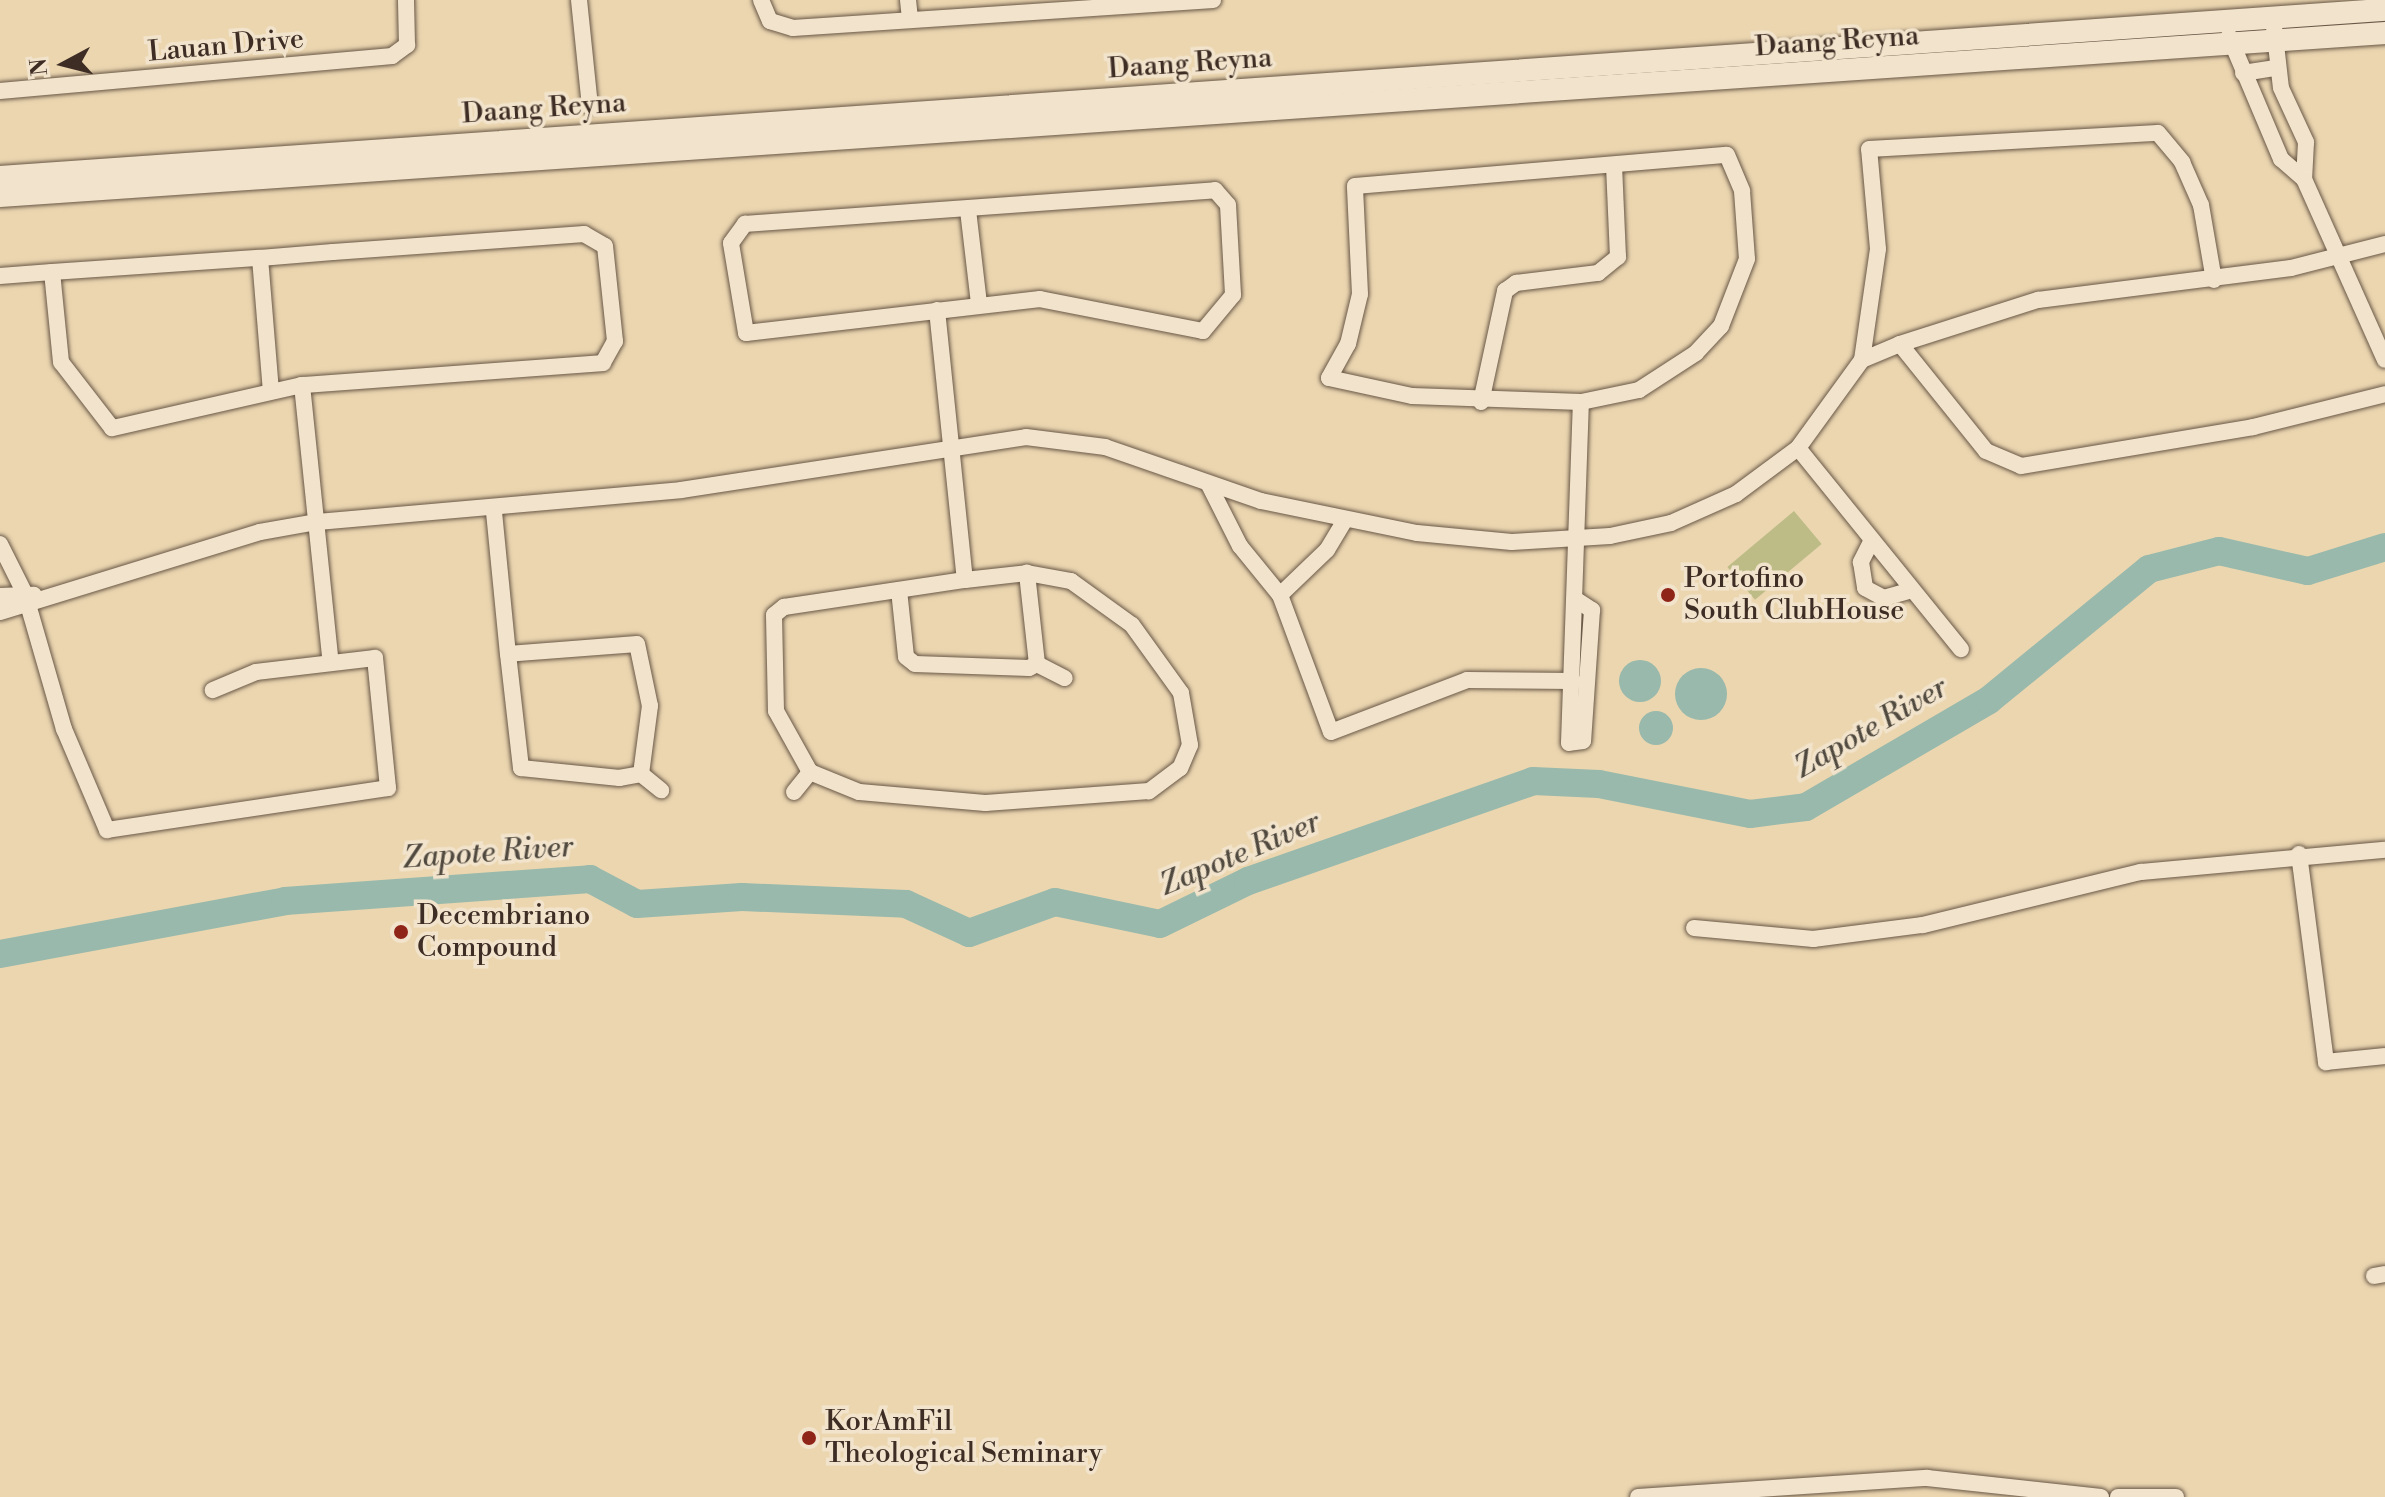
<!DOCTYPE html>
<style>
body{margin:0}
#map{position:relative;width:2385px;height:1497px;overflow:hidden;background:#ebd6b0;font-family:"Libre Bodoni",serif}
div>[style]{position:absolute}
.green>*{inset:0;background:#bdbc87;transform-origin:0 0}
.water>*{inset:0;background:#98b9ab}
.round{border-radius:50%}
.river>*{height:28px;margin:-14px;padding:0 14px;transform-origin:14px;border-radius:14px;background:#98b9ab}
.roads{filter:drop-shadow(0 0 2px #695747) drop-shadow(0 0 2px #695747)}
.minor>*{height:16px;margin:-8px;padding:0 8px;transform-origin:8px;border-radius:8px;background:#f2e4cc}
.secondary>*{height:22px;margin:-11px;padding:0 11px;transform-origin:11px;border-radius:11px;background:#f2e4cc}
.dots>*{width:22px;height:22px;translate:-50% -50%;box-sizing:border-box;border:4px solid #f2e4cc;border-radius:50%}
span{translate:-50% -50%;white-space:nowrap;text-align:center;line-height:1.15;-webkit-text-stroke:7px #f2e4cc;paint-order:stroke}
.street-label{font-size:28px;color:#3e2d24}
.poi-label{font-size:28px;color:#3e2d24}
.left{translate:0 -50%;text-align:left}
.water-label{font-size:30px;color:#50493f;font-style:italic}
.north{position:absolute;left:24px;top:24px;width:80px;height:80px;-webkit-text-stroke:6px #f2e4cc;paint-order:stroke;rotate:263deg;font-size:22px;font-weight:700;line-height:32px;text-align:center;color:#3e2d24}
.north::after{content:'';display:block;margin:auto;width:28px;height:36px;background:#3e2d24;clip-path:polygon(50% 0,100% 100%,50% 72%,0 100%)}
</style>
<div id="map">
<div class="green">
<i style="left:1794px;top:511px;width:43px;height:87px;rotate:50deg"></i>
</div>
<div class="water">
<i class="round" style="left:1619px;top:660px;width:42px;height:42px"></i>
<i class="round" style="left:1675px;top:668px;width:52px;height:52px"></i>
<i class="round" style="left:1639px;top:711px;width:34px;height:34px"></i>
</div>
<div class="river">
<i style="left:0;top:954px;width:290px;rotate:-10.5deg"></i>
<i style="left:285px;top:901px;width:306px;rotate:-4.1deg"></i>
<i style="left:590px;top:879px;width:53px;rotate:28deg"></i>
<i style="left:637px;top:904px;width:105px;rotate:-3.8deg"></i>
<i style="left:742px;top:897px;width:164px;rotate:2.4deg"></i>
<i style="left:906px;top:904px;width:69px;rotate:24.7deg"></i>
<i style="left:969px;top:933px;width:91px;rotate:-19.8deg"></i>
<i style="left:1055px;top:902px;width:107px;rotate:11.8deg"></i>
<i style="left:1160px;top:924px;width:98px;rotate:-26deg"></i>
<i style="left:1248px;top:881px;width:302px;rotate:-19.3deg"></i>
<i style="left:1533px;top:781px;width:66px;rotate:2.6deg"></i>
<i style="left:1599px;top:784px;width:154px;rotate:11.2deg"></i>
<i style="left:1750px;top:814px;width:56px;rotate:-7.1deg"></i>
<i style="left:1806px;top:807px;width:212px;rotate:-30.3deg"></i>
<i style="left:1989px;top:700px;width:207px;rotate:-39.3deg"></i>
<i style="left:2149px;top:569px;width:72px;rotate:-14.4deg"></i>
<i style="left:2219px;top:551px;width:91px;rotate:12.7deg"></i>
<i style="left:2308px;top:571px;width:81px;rotate:-17.3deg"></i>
</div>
<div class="roads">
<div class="minor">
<i style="left:579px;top:0;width:107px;rotate:84.1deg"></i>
<i style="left:761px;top:0;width:23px;rotate:67deg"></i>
<i style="left:770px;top:21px;width:24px;rotate:17deg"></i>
<i style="left:793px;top:28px;width:421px;rotate:-3.8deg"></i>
<i style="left:908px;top:0;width:19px;rotate:84deg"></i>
<i style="left:2273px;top:18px;width:70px;rotate:83.5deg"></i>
<i style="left:2281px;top:88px;width:60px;rotate:65.2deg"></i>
<i style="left:2306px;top:142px;width:37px;rotate:93deg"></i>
<i style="left:2229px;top:36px;width:134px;rotate:67.1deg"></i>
<i style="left:2281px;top:159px;width:30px;rotate:41deg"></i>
<i style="left:2304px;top:179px;width:198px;rotate:65.9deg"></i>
<i style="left:2243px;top:73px;width:33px;rotate:-9deg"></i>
<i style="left:0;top:91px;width:394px;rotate:-5.1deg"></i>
<i style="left:392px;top:56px;width:19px;rotate:-36deg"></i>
<i style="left:407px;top:45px;width:45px;rotate:-91.3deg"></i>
<i style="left:1215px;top:190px;width:20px;rotate:49deg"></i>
<i style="left:1228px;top:205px;width:90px;rotate:86.8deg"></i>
<i style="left:1233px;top:295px;width:47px;rotate:129.8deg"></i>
<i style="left:1203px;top:331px;width:166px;rotate:-168.9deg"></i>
<i style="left:1040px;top:299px;width:296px;rotate:173.4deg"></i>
<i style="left:746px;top:333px;width:91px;rotate:-99.5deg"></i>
<i style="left:731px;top:243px;width:24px;rotate:-54deg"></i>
<i style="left:745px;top:224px;width:471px;rotate:-4.1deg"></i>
<i style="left:968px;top:210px;width:94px;rotate:83.3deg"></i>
<i style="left:260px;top:258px;width:133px;rotate:85.3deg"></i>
<i style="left:0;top:276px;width:52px;rotate:-4.4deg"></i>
<i style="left:52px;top:272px;width:208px;rotate:-3.9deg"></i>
<i style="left:260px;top:258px;width:73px;rotate:-4.7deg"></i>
<i style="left:333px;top:252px;width:252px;rotate:-4.1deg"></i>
<i style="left:584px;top:234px;width:24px;rotate:30deg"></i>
<i style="left:605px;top:246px;width:96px;rotate:84deg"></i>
<i style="left:615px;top:341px;width:25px;rotate:119deg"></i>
<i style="left:603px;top:363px;width:302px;rotate:175.8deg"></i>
<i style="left:302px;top:385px;width:195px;rotate:167.2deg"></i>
<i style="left:112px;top:428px;width:83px;rotate:-127.7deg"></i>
<i style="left:61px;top:362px;width:90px;rotate:-95.7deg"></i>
<i style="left:937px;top:310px;width:271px;rotate:84.1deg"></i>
<i style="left:965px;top:580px;width:62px;rotate:-6.4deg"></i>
<i style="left:1027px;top:573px;width:45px;rotate:10.3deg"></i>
<i style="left:1071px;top:581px;width:75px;rotate:35.8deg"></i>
<i style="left:1132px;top:625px;width:84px;rotate:54.2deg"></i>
<i style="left:1181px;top:693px;width:53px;rotate:80.2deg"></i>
<i style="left:1190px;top:745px;width:25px;rotate:113deg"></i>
<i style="left:1180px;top:768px;width:39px;rotate:143deg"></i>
<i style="left:1149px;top:791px;width:164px;rotate:175.8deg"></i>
<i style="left:985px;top:803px;width:126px;rotate:-175deg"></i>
<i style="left:859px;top:792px;width:53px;rotate:-157.8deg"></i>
<i style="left:810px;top:772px;width:70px;rotate:-119.1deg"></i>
<i style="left:776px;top:711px;width:96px;rotate:-91.2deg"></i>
<i style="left:774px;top:615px;width:13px;rotate:-39deg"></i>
<i style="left:784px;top:607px;width:183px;rotate:-8.5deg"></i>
<i style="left:1900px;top:344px;width:137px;rotate:51.2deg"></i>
<i style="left:1986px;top:451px;width:38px;rotate:23deg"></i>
<i style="left:2021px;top:466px;width:235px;rotate:-9.5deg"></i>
<i style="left:2253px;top:427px;width:136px;rotate:-14deg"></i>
<i style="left:1862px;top:360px;width:112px;rotate:-81.8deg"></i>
<i style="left:1878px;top:249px;width:100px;rotate:-95.1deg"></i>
<i style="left:1869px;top:149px;width:289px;rotate:-3.2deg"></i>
<i style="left:2158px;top:133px;width:38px;rotate:50deg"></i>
<i style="left:2182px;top:162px;width:47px;rotate:66.2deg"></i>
<i style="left:2201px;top:205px;width:76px;rotate:80.2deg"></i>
<i style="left:302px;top:385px;width:274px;rotate:84.1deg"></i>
<i style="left:1481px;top:402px;width:114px;rotate:-77.8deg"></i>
<i style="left:1505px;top:291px;width:14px;rotate:-36deg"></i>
<i style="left:1516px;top:283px;width:83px;rotate:-7deg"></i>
<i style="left:1598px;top:273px;width:26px;rotate:-39deg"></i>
<i style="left:1618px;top:257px;width:92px;rotate:-92.5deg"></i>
<i style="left:1798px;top:448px;width:259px;rotate:51deg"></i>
<i style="left:1208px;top:483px;width:71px;rotate:63.1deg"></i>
<i style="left:1240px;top:546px;width:63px;rotate:50.8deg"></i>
<i style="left:1280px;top:595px;width:146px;rotate:69.6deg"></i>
<i style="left:1331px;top:732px;width:146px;rotate:-20.9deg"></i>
<i style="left:1467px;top:680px;width:106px;rotate:0.5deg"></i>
<i style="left:494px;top:512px;width:143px;rotate:84.4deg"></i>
<i style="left:508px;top:654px;width:115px;rotate:83.5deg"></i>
<i style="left:521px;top:768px;width:99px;rotate:5.8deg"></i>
<i style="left:619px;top:778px;width:22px;rotate:-10deg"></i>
<i style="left:641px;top:774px;width:69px;rotate:-82.5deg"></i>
<i style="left:650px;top:706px;width:63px;rotate:-101.8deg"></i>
<i style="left:637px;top:644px;width:129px;rotate:175.6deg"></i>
<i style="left:1872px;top:540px;width:25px;rotate:117deg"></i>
<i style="left:1861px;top:562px;width:26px;rotate:81deg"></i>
<i style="left:1865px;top:588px;width:21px;rotate:28deg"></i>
<i style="left:1884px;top:598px;width:29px;rotate:-16deg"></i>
<i style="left:0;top:544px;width:56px;rotate:63.4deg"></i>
<i style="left:25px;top:594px;width:141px;rotate:73.9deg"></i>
<i style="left:64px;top:729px;width:110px;rotate:66.9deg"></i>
<i style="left:107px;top:830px;width:284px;rotate:-8.5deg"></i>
<i style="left:388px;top:788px;width:131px;rotate:-95.7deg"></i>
<i style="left:375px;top:658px;width:120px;rotate:173.3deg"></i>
<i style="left:256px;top:672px;width:47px;rotate:157.3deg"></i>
<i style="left:899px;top:590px;width:67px;rotate:84deg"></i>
<i style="left:906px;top:657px;width:11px;rotate:38deg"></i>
<i style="left:915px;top:664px;width:114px;rotate:2deg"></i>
<i style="left:1029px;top:668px;width:9px;rotate:-27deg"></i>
<i style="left:1037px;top:664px;width:92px;rotate:-96.3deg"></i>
<i style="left:1280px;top:595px;width:65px;rotate:-43.8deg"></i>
<i style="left:1327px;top:550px;width:35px;rotate:-59deg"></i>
<i style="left:0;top:596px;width:34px;rotate:-2deg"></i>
<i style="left:1578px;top:601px;width:17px;rotate:33deg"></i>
<i style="left:1592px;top:610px;width:131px;rotate:93.9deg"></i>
<i style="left:1583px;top:741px;width:14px;rotate:172deg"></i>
<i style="left:1569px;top:743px;width:341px;rotate:-88deg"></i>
<i style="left:1581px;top:402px;width:169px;rotate:-178deg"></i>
<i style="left:1412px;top:396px;width:85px;rotate:-167.8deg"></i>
<i style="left:1329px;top:378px;width:39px;rotate:-61deg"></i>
<i style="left:1348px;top:344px;width:51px;rotate:-76.5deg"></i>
<i style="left:1360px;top:294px;width:108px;rotate:-92.7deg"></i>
<i style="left:1355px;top:186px;width:373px;rotate:-4.8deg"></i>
<i style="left:1727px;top:155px;width:39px;rotate:67deg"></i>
<i style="left:1742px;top:191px;width:68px;rotate:85.8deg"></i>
<i style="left:1747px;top:259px;width:72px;rotate:111.2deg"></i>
<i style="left:1721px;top:326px;width:37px;rotate:133deg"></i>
<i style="left:1696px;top:353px;width:68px;rotate:147deg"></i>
<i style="left:1639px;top:390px;width:59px;rotate:168.3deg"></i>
<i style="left:0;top:612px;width:272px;rotate:-17.1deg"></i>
<i style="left:260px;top:532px;width:58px;rotate:-10deg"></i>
<i style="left:317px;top:522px;width:365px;rotate:-5deg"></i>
<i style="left:681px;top:490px;width:349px;rotate:-8.7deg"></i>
<i style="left:1026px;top:437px;width:80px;rotate:7.2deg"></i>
<i style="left:1105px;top:447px;width:165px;rotate:19.1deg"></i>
<i style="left:1261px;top:501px;width:159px;rotate:11.6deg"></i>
<i style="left:1417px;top:533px;width:95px;rotate:5.4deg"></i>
<i style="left:1512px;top:542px;width:98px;rotate:-3.5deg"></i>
<i style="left:1610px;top:536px;width:62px;rotate:-12deg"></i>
<i style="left:1671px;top:523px;width:71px;rotate:-24deg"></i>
<i style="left:1736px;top:494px;width:77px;rotate:-36.6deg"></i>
<i style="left:1798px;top:448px;width:109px;rotate:-54deg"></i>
<i style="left:1862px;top:360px;width:41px;rotate:-22.8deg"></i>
<i style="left:1900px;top:344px;width:145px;rotate:-17.7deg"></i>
<i style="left:2038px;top:300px;width:255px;rotate:-7.2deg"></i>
<i style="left:2291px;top:268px;width:97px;rotate:-14.3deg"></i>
<i style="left:1037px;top:664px;width:31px;rotate:27deg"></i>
<i style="left:641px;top:774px;width:26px;rotate:39deg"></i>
<i style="left:794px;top:792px;width:26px;rotate:-51deg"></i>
<i style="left:2299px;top:854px;width:210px;rotate:82.6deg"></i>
<i style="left:2326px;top:1062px;width:59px;rotate:-5.8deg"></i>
<i style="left:1694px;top:928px;width:120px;rotate:5.3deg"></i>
<i style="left:1813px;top:939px;width:111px;rotate:-7.3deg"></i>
<i style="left:1923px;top:925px;width:224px;rotate:-13.7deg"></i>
<i style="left:2141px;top:872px;width:245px;rotate:-5.2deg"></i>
<i style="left:2374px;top:1276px;width:11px;rotate:-10deg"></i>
<i style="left:1638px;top:1497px;width:290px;rotate:-3.8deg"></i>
<i style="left:1927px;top:1478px;width:175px;rotate:6.2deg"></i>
<i style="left:2118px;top:1497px;width:58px"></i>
</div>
<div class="secondary">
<i style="left:0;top:177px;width:2391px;rotate:-4.01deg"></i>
<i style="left:0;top:196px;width:2391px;rotate:-3.91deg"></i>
</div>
</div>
<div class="dots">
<i style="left:1668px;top:595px;background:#8f2418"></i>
<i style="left:401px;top:932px;background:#8f2418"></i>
<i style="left:809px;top:1438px;background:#8f2418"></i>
</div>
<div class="street-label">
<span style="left:1837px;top:42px;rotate:-4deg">Daang Reyna</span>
<span style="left:226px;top:46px;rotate:-5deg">Lauan Drive</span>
<span style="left:1190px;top:64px;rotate:-4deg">Daang Reyna</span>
<span style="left:544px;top:109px;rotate:-4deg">Daang Reyna</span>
</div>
<div class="poi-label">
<span class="left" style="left:1684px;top:595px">Portofino<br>South ClubHouse</span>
<span class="left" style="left:417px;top:932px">Decembriano<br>Compound</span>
<span class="left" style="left:825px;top:1438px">KorAmFil<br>Theological Seminary</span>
</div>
<div class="water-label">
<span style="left:1871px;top:728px;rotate:-30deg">Zapote River</span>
<span style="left:488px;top:853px;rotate:-4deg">Zapote River</span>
<span style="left:1240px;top:854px;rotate:-23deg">Zapote River</span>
</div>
<div class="north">N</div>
</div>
